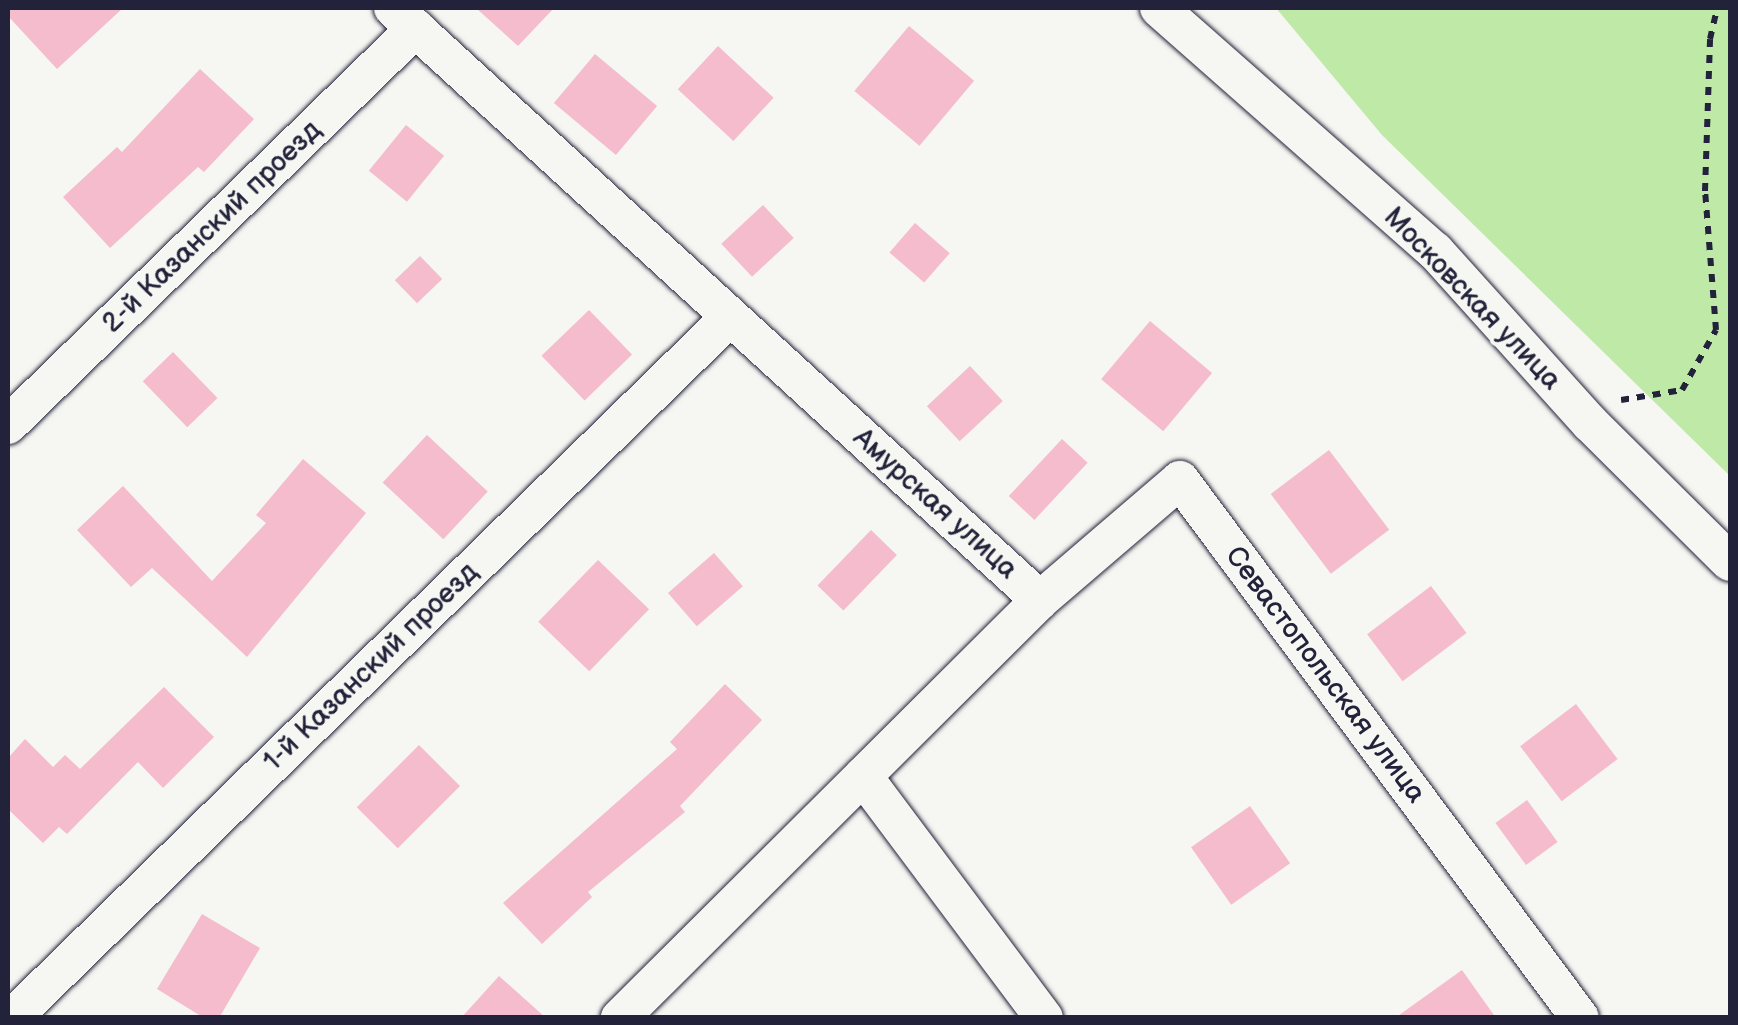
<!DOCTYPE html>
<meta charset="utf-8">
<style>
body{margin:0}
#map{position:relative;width:1738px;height:1025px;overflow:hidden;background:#f6f6f2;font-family:"Balsamiq Sans",sans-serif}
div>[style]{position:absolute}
.green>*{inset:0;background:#bee9a6}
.building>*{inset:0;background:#f5bccd;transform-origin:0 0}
.path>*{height:6px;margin-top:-3px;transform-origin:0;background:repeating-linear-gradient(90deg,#22223b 0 8px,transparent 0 16px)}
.roads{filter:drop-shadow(0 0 2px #22223b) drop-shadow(0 0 2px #22223b)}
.minor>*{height:38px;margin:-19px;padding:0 19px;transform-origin:19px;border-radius:19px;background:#f6f6f2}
span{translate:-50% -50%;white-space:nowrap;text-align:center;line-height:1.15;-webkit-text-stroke:8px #f6f6f2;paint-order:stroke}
.street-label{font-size:28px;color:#22223b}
.frame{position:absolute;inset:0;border:10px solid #22223b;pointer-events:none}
</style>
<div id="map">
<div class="green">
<i style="clip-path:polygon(1276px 8px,1730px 8px,1730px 476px,1382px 135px)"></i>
</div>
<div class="building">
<i style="clip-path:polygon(8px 8px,123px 8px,57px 69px,8px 16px)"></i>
<i style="clip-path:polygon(476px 8px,554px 8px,518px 46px)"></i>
<i style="left:909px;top:26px;width:85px;height:85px;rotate:40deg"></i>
<i style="left:718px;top:46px;width:76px;height:59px;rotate:43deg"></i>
<i style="left:595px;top:54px;width:81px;height:64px;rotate:40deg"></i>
<i style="clip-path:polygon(200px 69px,254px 119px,204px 172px,198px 167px,110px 248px,63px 197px,117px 147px,122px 152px)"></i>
<i style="left:406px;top:125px;width:49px;height:59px;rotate:39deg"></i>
<i style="left:763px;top:205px;width:45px;height:57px;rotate:47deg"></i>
<i style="left:915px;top:223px;width:46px;height:39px;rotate:41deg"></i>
<i style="left:420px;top:256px;width:32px;height:35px;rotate:46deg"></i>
<i style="left:589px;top:310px;width:62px;height:66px;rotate:46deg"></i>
<i style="left:1150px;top:321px;width:81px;height:76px;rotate:40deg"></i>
<i style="left:173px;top:352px;width:64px;height:42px;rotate:46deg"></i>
<i style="left:970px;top:366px;width:48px;height:59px;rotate:47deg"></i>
<i style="left:427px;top:435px;width:83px;height:65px;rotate:43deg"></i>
<i style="left:1062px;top:439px;width:35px;height:78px;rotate:43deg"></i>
<i style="left:1329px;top:450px;width:100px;height:73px;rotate:53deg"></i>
<i style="clip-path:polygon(303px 459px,366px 513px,247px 657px,152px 568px,131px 587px,77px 530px,123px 486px,212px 581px,266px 523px,256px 515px)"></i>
<i style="left:871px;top:530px;width:36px;height:77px;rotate:44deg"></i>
<i style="left:714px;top:553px;width:44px;height:61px;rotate:49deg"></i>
<i style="left:598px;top:560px;width:71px;height:86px;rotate:44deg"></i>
<i style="left:1431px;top:586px;width:59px;height:80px;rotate:53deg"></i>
<i style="clip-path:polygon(725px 684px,762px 720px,680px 806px,685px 812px,588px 892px,592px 897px,542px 944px,503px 903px,677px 749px,670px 742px)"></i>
<i style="clip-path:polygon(164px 687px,214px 737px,163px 788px,138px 762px,67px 834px,59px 827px,43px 843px,8px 809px,8px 758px,25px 739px,53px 767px,65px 755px,80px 769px)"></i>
<i style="left:1576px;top:704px;width:69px;height:70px;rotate:53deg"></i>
<i style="left:419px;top:745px;width:58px;height:88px;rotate:45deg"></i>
<i style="left:1527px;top:800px;width:52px;height:39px;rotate:54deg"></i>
<i style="left:1250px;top:806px;width:70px;height:72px;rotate:55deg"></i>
<i style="clip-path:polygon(202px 914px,260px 948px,219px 1018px,204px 1018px,157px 989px)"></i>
<i style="clip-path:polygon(1462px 970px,1496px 1018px,1395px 1018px)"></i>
<i style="clip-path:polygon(499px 976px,546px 1018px,461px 1018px)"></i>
</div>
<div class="path">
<i style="left:1621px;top:400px;width:62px;rotate:-9.3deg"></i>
<i style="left:1682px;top:390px;width:69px;rotate:-60.5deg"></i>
<i style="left:1716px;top:330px;width:139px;rotate:-94.5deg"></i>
<i style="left:1705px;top:191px;width:152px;rotate:-88.1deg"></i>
<i style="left:1710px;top:39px;width:32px;rotate:-77deg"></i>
</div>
<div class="roads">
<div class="minor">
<i style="left:393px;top:8px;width:877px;rotate:42.46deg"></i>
<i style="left:1040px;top:600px;width:593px;rotate:135.14deg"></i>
<i style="left:1159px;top:8px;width:368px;rotate:41.4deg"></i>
<i style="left:1435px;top:251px;width:232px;rotate:48deg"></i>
<i style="left:1590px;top:423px;width:197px;rotate:44.8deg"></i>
<i style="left:8px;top:425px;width:569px;rotate:-44.22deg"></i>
<i style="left:1040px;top:600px;width:184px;rotate:-40.6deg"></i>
<i style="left:1180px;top:480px;width:670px;rotate:53.37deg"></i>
<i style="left:863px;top:776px;width:302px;rotate:53.2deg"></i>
<i style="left:12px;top:1018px;width:1003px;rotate:-44.31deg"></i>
</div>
</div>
<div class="street-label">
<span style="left:212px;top:227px;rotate:-44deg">2-й Казанский проезд</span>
<span style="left:1472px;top:299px;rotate:46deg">Московская улица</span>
<span style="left:935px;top:504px;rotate:42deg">Амурская улица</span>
<span style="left:371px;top:667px;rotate:-44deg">1-й Казанский проезд</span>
<span style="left:1325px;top:675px;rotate:53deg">Севастопольская улица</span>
</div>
<div class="frame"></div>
</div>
